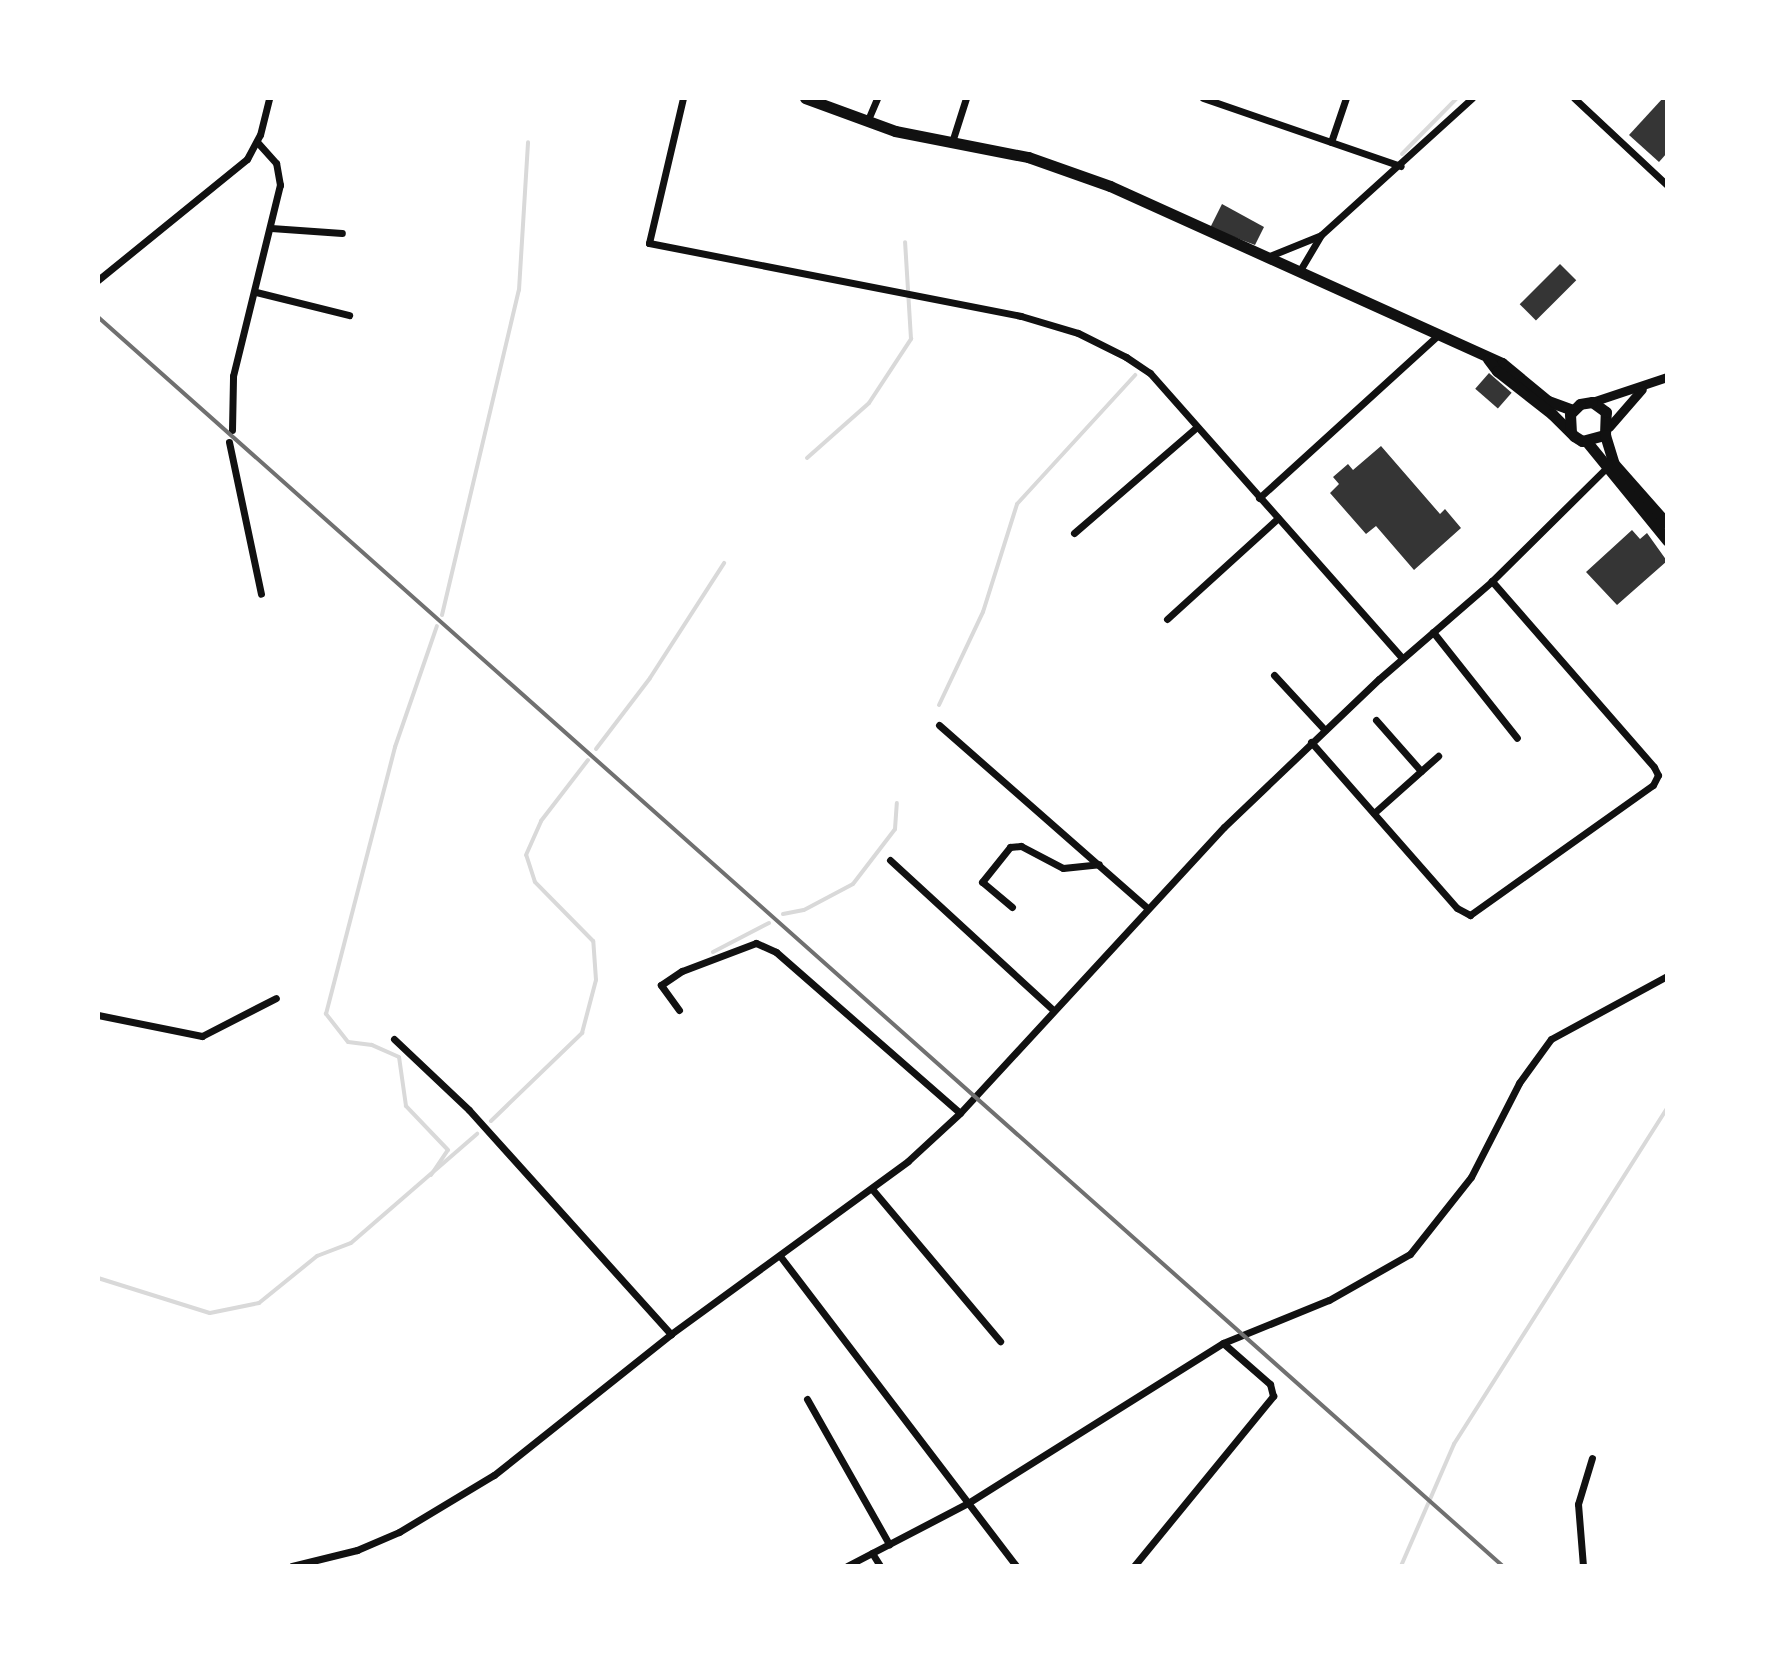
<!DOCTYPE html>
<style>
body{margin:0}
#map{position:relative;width:1765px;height:1664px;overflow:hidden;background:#fff;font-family:Lato,sans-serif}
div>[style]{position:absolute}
.stream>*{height:4px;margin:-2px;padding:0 2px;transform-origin:2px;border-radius:2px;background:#d9d9d9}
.building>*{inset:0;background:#353535;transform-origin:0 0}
.minor>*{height:7px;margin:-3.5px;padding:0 3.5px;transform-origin:3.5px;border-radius:3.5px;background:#111}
.tertiary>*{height:9px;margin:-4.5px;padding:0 4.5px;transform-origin:4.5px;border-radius:4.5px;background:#111}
.primary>*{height:11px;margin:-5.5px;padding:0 5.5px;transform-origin:5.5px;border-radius:5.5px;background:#111}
.rail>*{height:4px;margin:-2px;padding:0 2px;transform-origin:2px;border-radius:2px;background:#707070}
span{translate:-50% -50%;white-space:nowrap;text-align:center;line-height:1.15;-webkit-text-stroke:7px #fff;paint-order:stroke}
.frame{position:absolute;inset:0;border:100px solid #fff;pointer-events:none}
</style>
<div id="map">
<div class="stream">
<i style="left:1402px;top:154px;width:78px;rotate:-45.5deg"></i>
<i style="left:807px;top:458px;width:83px;rotate:-41.6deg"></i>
<i style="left:869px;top:403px;width:77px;rotate:-56.7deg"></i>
<i style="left:911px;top:339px;width:97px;rotate:-93.5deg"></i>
<i style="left:442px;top:615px;width:334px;rotate:-76.7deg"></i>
<i style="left:519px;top:290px;width:148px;rotate:-86.5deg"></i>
<i style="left:939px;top:705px;width:103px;rotate:-64.7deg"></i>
<i style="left:983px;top:612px;width:113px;rotate:-72.5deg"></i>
<i style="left:1017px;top:504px;width:175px;rotate:-47.5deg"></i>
<i style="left:596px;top:749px;width:89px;rotate:-52.7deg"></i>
<i style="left:650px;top:678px;width:137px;rotate:-57.2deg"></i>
<i style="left:783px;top:914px;width:21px;rotate:-11deg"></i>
<i style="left:804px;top:910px;width:55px;rotate:-28deg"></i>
<i style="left:853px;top:884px;width:69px;rotate:-52.6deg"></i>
<i style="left:895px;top:829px;width:26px;rotate:-86deg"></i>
<i style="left:713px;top:952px;width:63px;rotate:-27.4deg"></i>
<i style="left:491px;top:1121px;width:127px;rotate:-44deg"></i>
<i style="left:582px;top:1033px;width:55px;rotate:-75.2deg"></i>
<i style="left:596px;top:980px;width:39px;rotate:-94deg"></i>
<i style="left:593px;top:941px;width:83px;rotate:-134.5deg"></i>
<i style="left:535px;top:882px;width:28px;rotate:-108deg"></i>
<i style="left:526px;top:855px;width:37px;rotate:-66deg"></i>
<i style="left:541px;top:821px;width:77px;rotate:-52.4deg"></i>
<i style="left:431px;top:1175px;width:30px;rotate:-56deg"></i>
<i style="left:448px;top:1150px;width:61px;rotate:-133.7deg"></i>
<i style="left:406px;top:1106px;width:49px;rotate:-98.1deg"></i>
<i style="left:399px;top:1057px;width:30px;rotate:-156deg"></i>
<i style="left:372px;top:1045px;width:24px;rotate:-173deg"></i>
<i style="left:348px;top:1042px;width:36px;rotate:-128deg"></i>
<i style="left:326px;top:1014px;width:276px;rotate:-75.5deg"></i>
<i style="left:395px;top:747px;width:128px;rotate:-70.9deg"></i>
<i style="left:98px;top:1278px;width:117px;rotate:17.4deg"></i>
<i style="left:210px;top:1313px;width:50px;rotate:-11.5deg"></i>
<i style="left:259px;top:1303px;width:75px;rotate:-39deg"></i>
<i style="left:317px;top:1256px;width:36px;rotate:-21deg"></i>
<i style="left:351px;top:1243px;width:167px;rotate:-40.9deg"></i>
<i style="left:1401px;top:1566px;width:133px;rotate:-66.5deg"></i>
<i style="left:1454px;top:1444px;width:397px;rotate:-57.6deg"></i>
</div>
<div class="building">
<i style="clip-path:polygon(1663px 98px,1667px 98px,1667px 153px,1659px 162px,1629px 135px)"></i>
<i style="clip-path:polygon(1222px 204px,1264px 227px,1255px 245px,1210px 228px)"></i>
<i style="left:1560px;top:264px;width:23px;height:57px;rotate:45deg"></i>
<i style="left:1489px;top:373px;width:30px;height:21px;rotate:41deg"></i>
<i style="clip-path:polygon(1381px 446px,1440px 514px,1445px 509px,1461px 528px,1414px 570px,1376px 526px,1366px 534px,1330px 493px,1339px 484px,1333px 477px,1348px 464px,1353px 470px)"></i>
<i style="clip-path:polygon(1632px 530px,1640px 539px,1647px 533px,1667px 561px,1617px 605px,1586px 572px)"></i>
</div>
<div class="minor">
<i style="left:683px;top:98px;width:149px;rotate:103.2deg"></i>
<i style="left:649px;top:243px;width:379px;rotate:11.1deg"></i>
<i style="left:1021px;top:316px;width:59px;rotate:16.6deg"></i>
<i style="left:1078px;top:333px;width:54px;rotate:26.6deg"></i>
<i style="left:1126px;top:357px;width:29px;rotate:34deg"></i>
<i style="left:1150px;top:373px;width:380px;rotate:48.5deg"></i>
<i style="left:1203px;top:98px;width:209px;rotate:19deg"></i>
<i style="left:1574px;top:98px;width:127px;rotate:43.1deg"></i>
<i style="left:867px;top:122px;width:26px;rotate:-67deg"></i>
<i style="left:952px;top:142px;width:46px;rotate:-72.3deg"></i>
<i style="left:1331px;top:142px;width:46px;rotate:-71.2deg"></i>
<i style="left:271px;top:228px;width:71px;rotate:4deg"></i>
<i style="left:1267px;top:257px;width:56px;rotate:-22deg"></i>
<i style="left:1299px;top:272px;width:43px;rotate:-59.3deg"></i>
<i style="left:1321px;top:235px;width:204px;rotate:-42.2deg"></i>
<i style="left:98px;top:280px;width:192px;rotate:-39.1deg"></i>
<i style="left:247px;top:159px;width:27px;rotate:-62deg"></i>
<i style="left:260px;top:135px;width:38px;rotate:-76deg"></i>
<i style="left:256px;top:292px;width:96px;rotate:13.9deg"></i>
<i style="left:232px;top:430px;width:54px;rotate:-88.9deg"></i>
<i style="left:233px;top:376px;width:197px;rotate:-76.2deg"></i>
<i style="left:280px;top:185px;width:22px;rotate:-100deg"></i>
<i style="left:276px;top:163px;width:28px;rotate:-132deg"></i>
<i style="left:229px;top:442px;width:155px;rotate:78.1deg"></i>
<i style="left:1259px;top:498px;width:242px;rotate:-42.3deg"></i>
<i style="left:1074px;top:533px;width:162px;rotate:-40.8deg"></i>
<i style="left:1167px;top:619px;width:150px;rotate:-42.3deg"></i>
<i style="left:1433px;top:632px;width:135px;rotate:51.6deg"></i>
<i style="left:1274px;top:675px;width:75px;rotate:47.2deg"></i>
<i style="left:1376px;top:720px;width:68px;rotate:48.6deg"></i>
<i style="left:939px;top:725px;width:276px;rotate:41.3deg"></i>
<i style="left:1311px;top:742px;width:221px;rotate:48.7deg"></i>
<i style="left:1457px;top:908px;width:15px;rotate:28deg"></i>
<i style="left:1470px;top:915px;width:224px;rotate:-35.4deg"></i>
<i style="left:1653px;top:785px;width:11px;rotate:-63deg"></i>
<i style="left:1658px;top:775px;width:9px;rotate:-117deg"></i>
<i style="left:1654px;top:767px;width:247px;rotate:-131.1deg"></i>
<i style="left:1374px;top:813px;width:86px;rotate:-41.7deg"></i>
<i style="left:890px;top:860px;width:222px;rotate:42.6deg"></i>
<i style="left:1012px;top:907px;width:39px;rotate:-140deg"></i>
<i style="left:982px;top:882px;width:45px;rotate:-51.3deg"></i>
<i style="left:1010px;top:847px;width:11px;rotate:-5deg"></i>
<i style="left:1021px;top:846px;width:47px;rotate:27.6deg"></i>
<i style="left:1063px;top:868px;width:36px;rotate:-6deg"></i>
<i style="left:679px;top:1010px;width:31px;rotate:-126deg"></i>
<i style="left:661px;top:985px;width:25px;rotate:-34deg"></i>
<i style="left:682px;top:971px;width:79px;rotate:-20.7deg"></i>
<i style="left:756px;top:943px;width:22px;rotate:24deg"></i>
<i style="left:776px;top:952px;width:244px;rotate:41.2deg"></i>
<i style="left:98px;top:1015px;width:106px;rotate:11.4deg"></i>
<i style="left:202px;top:1036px;width:83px;rotate:-27.2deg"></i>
<i style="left:394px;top:1039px;width:103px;rotate:43.4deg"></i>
<i style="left:469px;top:1110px;width:302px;rotate:48deg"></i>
<i style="left:872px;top:1189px;width:199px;rotate:49.9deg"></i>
<i style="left:780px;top:1256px;width:390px;rotate:52.7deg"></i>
<i style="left:807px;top:1399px;width:167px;rotate:60.5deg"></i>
<i style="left:872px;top:1553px;width:15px;rotate:58deg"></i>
<i style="left:292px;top:1566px;width:67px;rotate:-13.8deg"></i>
<i style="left:357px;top:1550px;width:46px;rotate:-23.2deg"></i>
<i style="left:399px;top:1532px;width:111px;rotate:-31deg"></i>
<i style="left:494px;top:1475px;width:226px;rotate:-38.5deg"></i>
<i style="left:671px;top:1334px;width:293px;rotate:-36.1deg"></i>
<i style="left:908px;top:1161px;width:71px;rotate:-42.7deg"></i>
<i style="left:960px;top:1113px;width:389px;rotate:-47.3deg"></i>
<i style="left:1224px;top:827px;width:214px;rotate:-43.7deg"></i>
<i style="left:1379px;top:679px;width:150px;rotate:-40.9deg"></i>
<i style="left:1492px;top:581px;width:158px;rotate:-44.7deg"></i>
<i style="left:847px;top:1566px;width:136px;rotate:-27.5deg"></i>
<i style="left:968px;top:1503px;width:301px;rotate:-32.1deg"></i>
<i style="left:1223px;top:1343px;width:114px;rotate:-22.1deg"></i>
<i style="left:1329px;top:1300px;width:93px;rotate:-29.6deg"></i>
<i style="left:1410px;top:1254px;width:98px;rotate:-51.6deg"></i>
<i style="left:1471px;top:1177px;width:106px;rotate:-62.9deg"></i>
<i style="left:1519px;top:1083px;width:54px;rotate:-54deg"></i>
<i style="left:1551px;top:1039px;width:132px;rotate:-28.5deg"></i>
<i style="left:1134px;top:1566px;width:220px;rotate:-50.7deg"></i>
<i style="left:1273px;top:1396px;width:12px;rotate:-104deg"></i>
<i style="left:1270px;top:1384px;width:62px;rotate:-138.9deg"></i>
<i style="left:1583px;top:1566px;width:62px;rotate:-94.6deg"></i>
<i style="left:1578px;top:1504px;width:48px;rotate:-73.1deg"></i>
</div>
<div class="tertiary">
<i style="left:1592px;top:402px;width:79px;rotate:-18.4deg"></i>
<i style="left:1609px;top:427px;width:50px;rotate:-49deg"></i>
</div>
<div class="primary">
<i style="left:805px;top:98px;width:96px;rotate:20.1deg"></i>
<i style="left:895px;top:131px;width:136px;rotate:11.1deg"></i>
<i style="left:1028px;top:157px;width:87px;rotate:19.5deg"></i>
<i style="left:1110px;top:186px;width:430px;rotate:24.3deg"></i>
<i style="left:1502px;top:363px;width:60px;rotate:39.6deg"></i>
<i style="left:1548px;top:401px;width:27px;rotate:20deg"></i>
<i style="left:1488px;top:359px;width:15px;rotate:53deg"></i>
<i style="left:1497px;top:371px;width:70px;rotate:38deg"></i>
<i style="left:1552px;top:414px;width:31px;rotate:45deg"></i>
<i style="left:1574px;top:436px;width:9px;rotate:32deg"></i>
<i style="left:1582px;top:441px;width:24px;rotate:-15deg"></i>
<i style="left:1605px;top:435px;width:23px;rotate:-88deg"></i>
<i style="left:1606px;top:412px;width:17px;rotate:-144deg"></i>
<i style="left:1592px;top:402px;width:12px;rotate:171deg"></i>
<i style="left:1580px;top:404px;width:14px;rotate:135deg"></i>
<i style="left:1570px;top:414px;width:18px;rotate:87deg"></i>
<i style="left:1605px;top:435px;width:30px;rotate:73deg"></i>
<i style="left:1614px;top:464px;width:80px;rotate:48.5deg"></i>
<i style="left:1587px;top:442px;width:127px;rotate:50.8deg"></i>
</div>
<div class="rail">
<i style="left:98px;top:317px;width:1880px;rotate:41.64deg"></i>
</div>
<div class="frame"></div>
</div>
